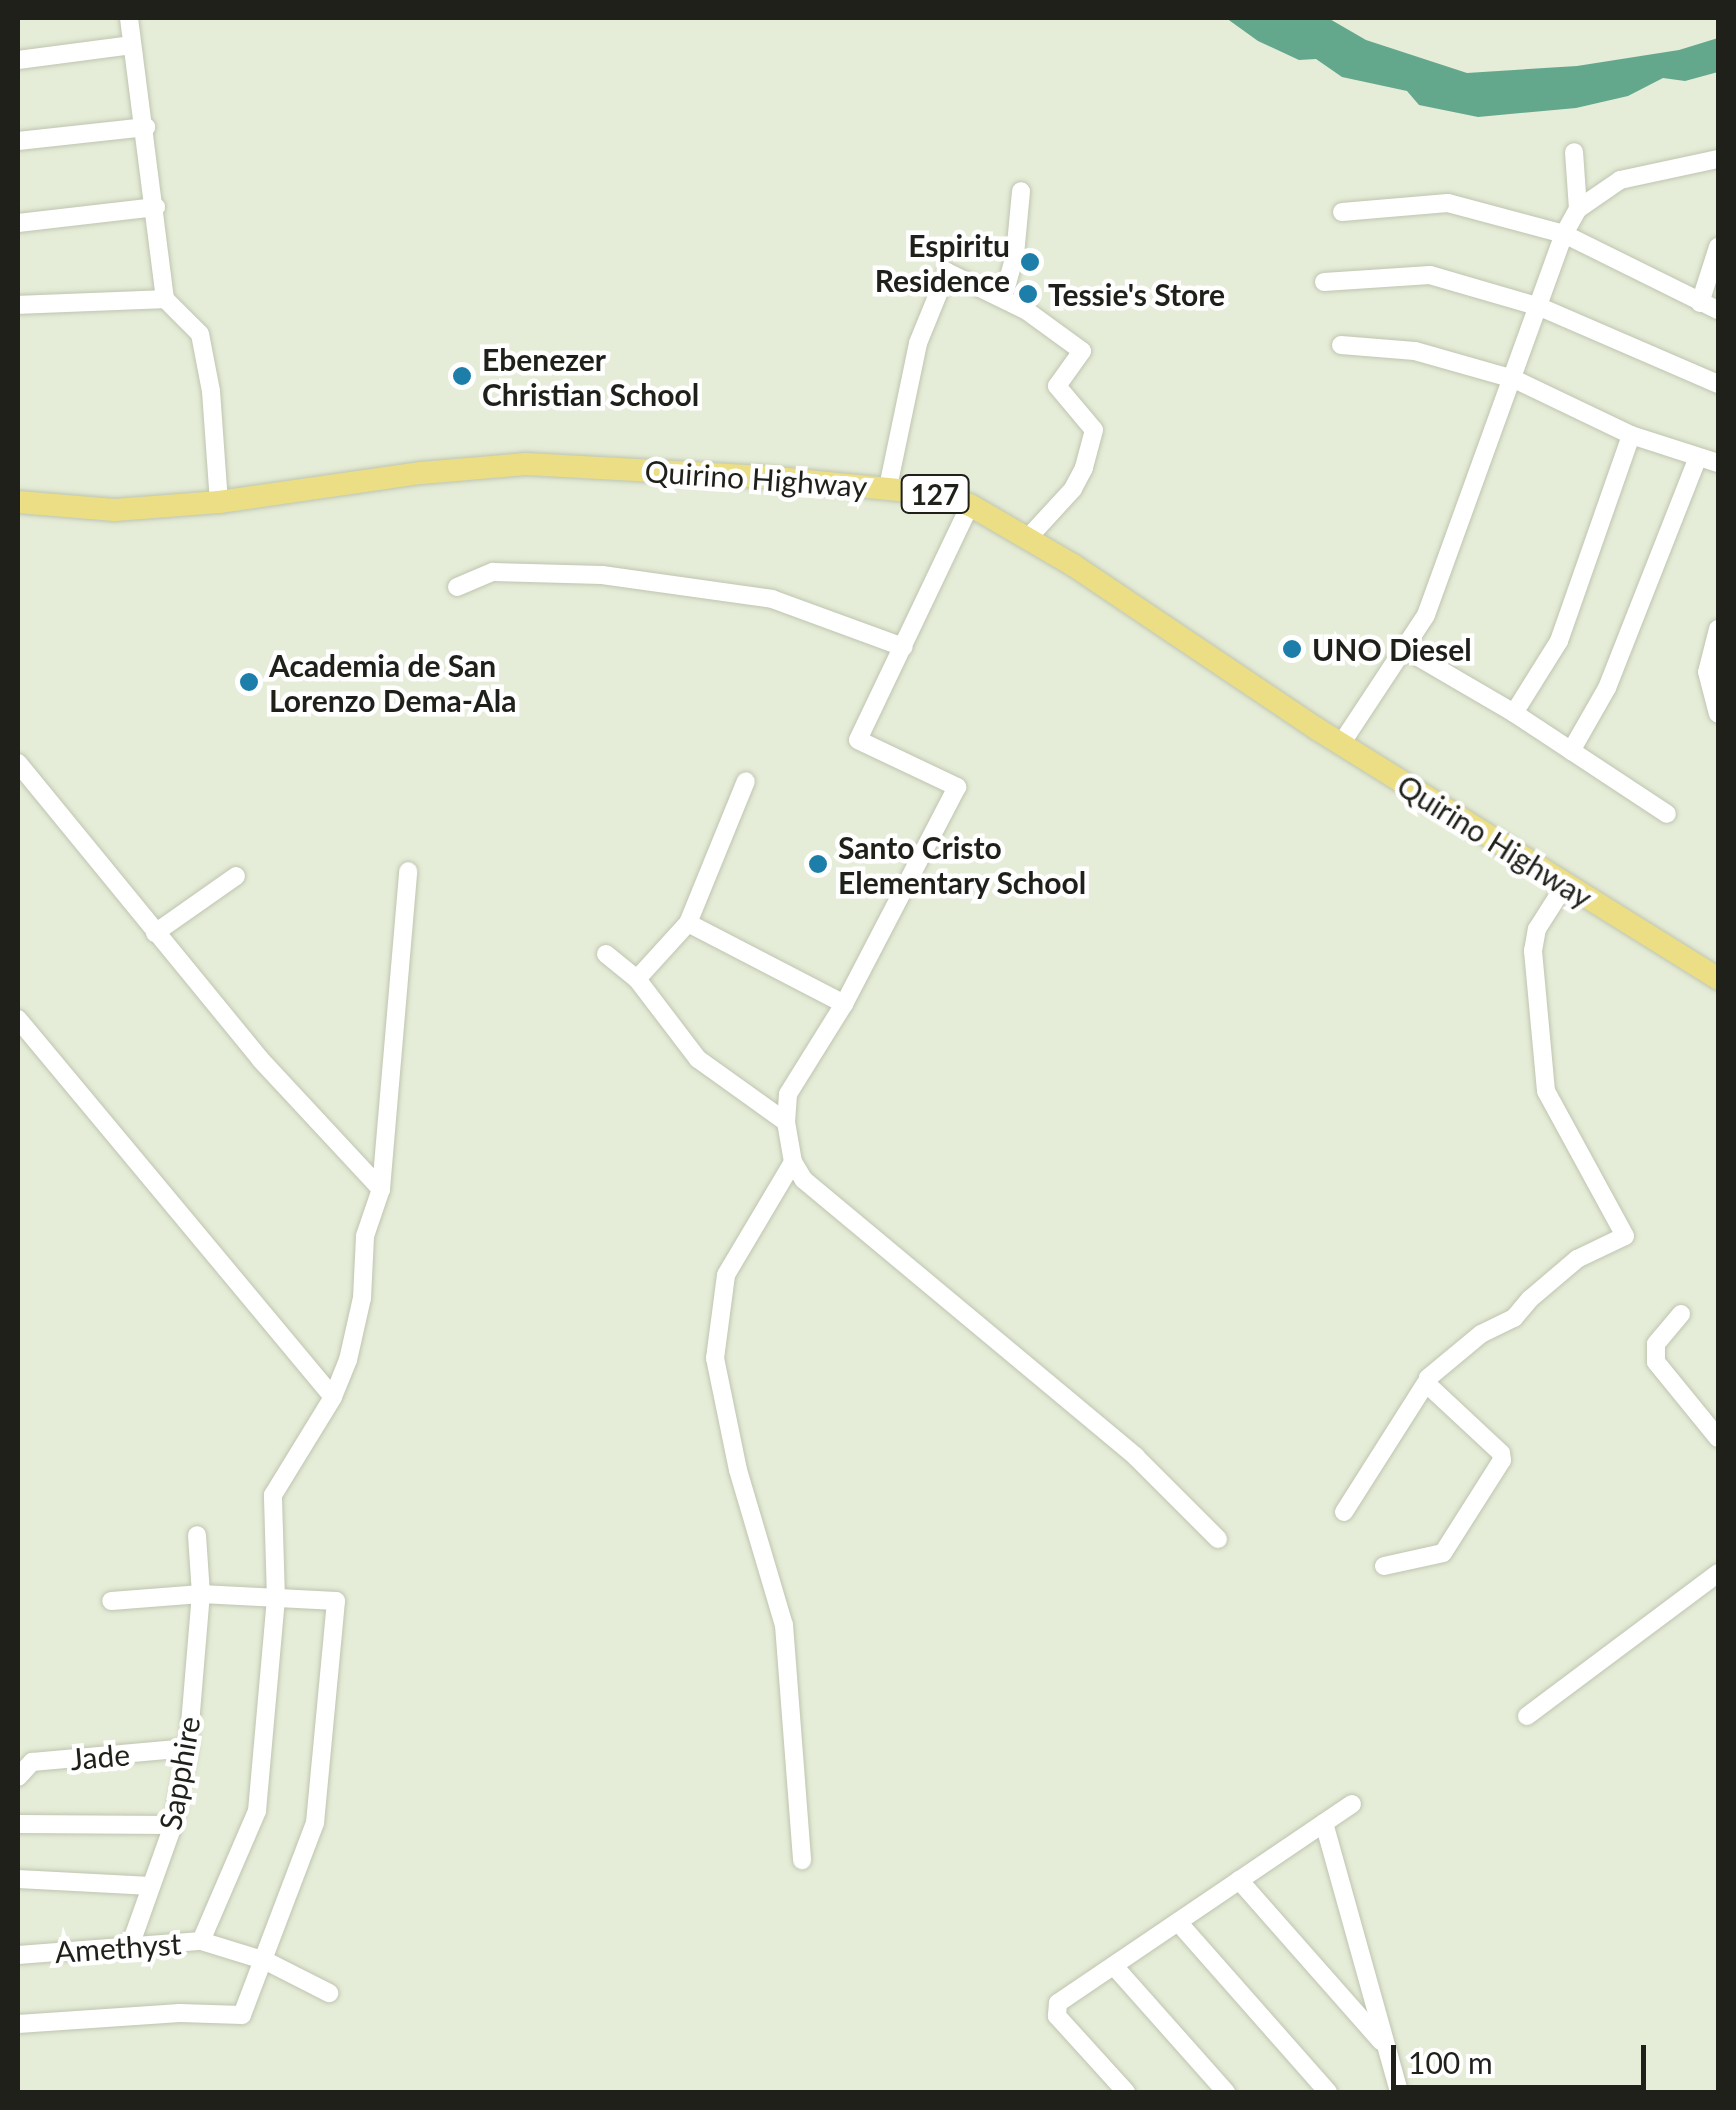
<!DOCTYPE html>
<style>
body{margin:0}
#map{position:relative;width:1736px;height:2110px;overflow:hidden;background:#e5ecd7;font-family:Lato,sans-serif}
div>[style]{position:absolute}
.water>*{inset:0;background:#63a88d}
.roads{filter:drop-shadow(0 0 2px #bec5b0) drop-shadow(0 0 2px #bec5b0)}
.minor>*{height:18px;margin:-9px;padding:0 9px;transform-origin:9px;border-radius:9px;background:#fff}
.major>*{height:22px;margin:-11px;padding:0 11px;transform-origin:11px;border-radius:11px;background:#ecde85}
.dots>*{width:28px;height:28px;translate:-50% -50%;box-sizing:border-box;border:5px solid #fff;border-radius:50%}
span{translate:-50% -50%;white-space:nowrap;text-align:center;line-height:1.15;-webkit-text-stroke:9px #fff;paint-order:stroke}
.shield-label span{padding:2px 8px;background:#fff;border:2px solid;border-radius:8px;-webkit-text-stroke-width:0}
.shield-label{font-size:28px;color:#1e2019;font-weight:700}
.poi-label{font-size:30px;color:#1e2019;font-weight:700}
.right{translate:-100% -50%;text-align:right}
.left{translate:0 -50%;text-align:left}
.street-label{font-size:30px;color:#1e2019}
.frame{position:absolute;inset:0;border:20px solid #1e2019;pointer-events:none}
.scale{position:absolute;left:1391px;top:2045px;width:255px;height:45px;box-sizing:border-box;border:5px solid #1e2019;border-top:0;padding-left:12px;font-size:30px;line-height:35px;white-space:nowrap;color:#1e2019;-webkit-text-stroke:8px #fff;paint-order:stroke}
</style>
<div id="map">
<div class="water">
<i style="clip-path:polygon(1226px 18px,1328px 18px,1366px 40px,1467px 73px,1577px 66px,1679px 50px,1718px 38px,1718px 72px,1685px 81px,1663px 78px,1628px 96px,1576px 108px,1478px 117px,1419px 105px,1407px 91px,1342px 77px,1316px 59px,1299px 60px,1258px 41px)"></i>
</div>
<div class="roads">
<div class="minor">
<i style="left:129px;top:18px;width:283px;rotate:82.7deg"></i>
<i style="left:165px;top:299px;width:49px;rotate:45deg"></i>
<i style="left:200px;top:334px;width:58px;rotate:79.1deg"></i>
<i style="left:211px;top:391px;width:111px;rotate:85.9deg"></i>
<i style="left:18px;top:60px;width:115px;rotate:-7.5deg"></i>
<i style="left:18px;top:141px;width:129px;rotate:-6.2deg"></i>
<i style="left:1578px;top:209px;width:51px;rotate:-34.6deg"></i>
<i style="left:1620px;top:180px;width:100px;rotate:-12.1deg"></i>
<i style="left:1342px;top:212px;width:106px;rotate:-4.9deg"></i>
<i style="left:1448px;top:203px;width:120px;rotate:15deg"></i>
<i style="left:1564px;top:234px;width:172px;rotate:26.3deg"></i>
<i style="left:18px;top:223px;width:139px;rotate:-6.6deg"></i>
<i style="left:1324px;top:282px;width:106px;rotate:-3.8deg"></i>
<i style="left:1430px;top:275px;width:115px;rotate:16.2deg"></i>
<i style="left:1540px;top:307px;width:194px;rotate:23.4deg"></i>
<i style="left:1003px;top:298px;width:45px;rotate:-74.4deg"></i>
<i style="left:1015px;top:255px;width:64px;rotate:-84.6deg"></i>
<i style="left:1700px;top:303px;width:59px;rotate:-72.2deg"></i>
<i style="left:18px;top:305px;width:147px;rotate:-2.3deg"></i>
<i style="left:1341px;top:345px;width:74px;rotate:4.6deg"></i>
<i style="left:1415px;top:351px;width:103px;rotate:15.8deg"></i>
<i style="left:1514px;top:379px;width:130px;rotate:25.6deg"></i>
<i style="left:1631px;top:435px;width:91px;rotate:17.8deg"></i>
<i style="left:888px;top:487px;width:147px;rotate:-78.2deg"></i>
<i style="left:918px;top:343px;width:77px;rotate:-67.8deg"></i>
<i style="left:947px;top:272px;width:89px;rotate:26deg"></i>
<i style="left:1027px;top:311px;width:68px;rotate:36deg"></i>
<i style="left:1082px;top:351px;width:43px;rotate:125.5deg"></i>
<i style="left:1057px;top:386px;width:57px;rotate:49.9deg"></i>
<i style="left:1094px;top:430px;width:39px;rotate:105deg"></i>
<i style="left:1084px;top:468px;width:24px;rotate:118deg"></i>
<i style="left:1073px;top:489px;width:67px;rotate:132.6deg"></i>
<i style="left:970px;top:505px;width:260px;rotate:115.5deg"></i>
<i style="left:858px;top:740px;width:110px;rotate:25.4deg"></i>
<i style="left:957px;top:787px;width:245px;rotate:117.5deg"></i>
<i style="left:844px;top:1004px;width:106px;rotate:121.9deg"></i>
<i style="left:788px;top:1094px;width:28px;rotate:94deg"></i>
<i style="left:786px;top:1122px;width:41px;rotate:80.1deg"></i>
<i style="left:793px;top:1162px;width:21px;rotate:59deg"></i>
<i style="left:804px;top:1180px;width:432px;rotate:39.8deg"></i>
<i style="left:1136px;top:1457px;width:116px;rotate:45deg"></i>
<i style="left:457px;top:587px;width:39px;rotate:-23deg"></i>
<i style="left:493px;top:572px;width:109px;rotate:1.6deg"></i>
<i style="left:602px;top:575px;width:172px;rotate:8deg"></i>
<i style="left:772px;top:599px;width:140px;rotate:20.1deg"></i>
<i style="left:1718px;top:629px;width:44px;rotate:104.3deg"></i>
<i style="left:1707px;top:672px;width:43px;rotate:75.3deg"></i>
<i style="left:1401px;top:647px;width:131px;rotate:30.3deg"></i>
<i style="left:1514px;top:713px;width:183px;rotate:33.4deg"></i>
<i style="left:1514px;top:713px;width:85px;rotate:-58deg"></i>
<i style="left:1559px;top:641px;width:218px;rotate:-70.7deg"></i>
<i style="left:1341px;top:744px;width:154px;rotate:-56.6deg"></i>
<i style="left:1426px;top:615px;width:405px;rotate:-70.1deg"></i>
<i style="left:1564px;top:234px;width:29px;rotate:-61deg"></i>
<i style="left:1578px;top:209px;width:57px;rotate:-94deg"></i>
<i style="left:1571px;top:751px;width:73px;rotate:-60.3deg"></i>
<i style="left:1607px;top:688px;width:248px;rotate:-68.5deg"></i>
<i style="left:18px;top:763px;width:382px;rotate:50.7deg"></i>
<i style="left:260px;top:1059px;width:178px;rotate:47.1deg"></i>
<i style="left:381px;top:1189px;width:319px;rotate:-85.1deg"></i>
<i style="left:688px;top:923px;width:153px;rotate:-67.8deg"></i>
<i style="left:155px;top:933px;width:99px;rotate:-35.1deg"></i>
<i style="left:606px;top:954px;width:40px;rotate:39deg"></i>
<i style="left:637px;top:979px;width:76px;rotate:-47.7deg"></i>
<i style="left:688px;top:923px;width:176px;rotate:27.4deg"></i>
<i style="left:637px;top:979px;width:101px;rotate:52.7deg"></i>
<i style="left:698px;top:1059px;width:108px;rotate:35.6deg"></i>
<i style="left:18px;top:1019px;width:492px;rotate:50.2deg"></i>
<i style="left:793px;top:1162px;width:131px;rotate:120.7deg"></i>
<i style="left:726px;top:1275px;width:84px;rotate:97.5deg"></i>
<i style="left:715px;top:1358px;width:114px;rotate:78.4deg"></i>
<i style="left:738px;top:1470px;width:162px;rotate:73.5deg"></i>
<i style="left:784px;top:1625px;width:236px;rotate:85.6deg"></i>
<i style="left:1681px;top:1314px;width:39px;rotate:130deg"></i>
<i style="left:1656px;top:1344px;width:18px;rotate:90deg"></i>
<i style="left:1656px;top:1362px;width:98px;rotate:50.8deg"></i>
<i style="left:1344px;top:1512px;width:153px;rotate:-57.6deg"></i>
<i style="left:1384px;top:1566px;width:60px;rotate:-12.4deg"></i>
<i style="left:1443px;top:1553px;width:110px;rotate:-57.6deg"></i>
<i style="left:1502px;top:1460px;width:7px;rotate:-98deg"></i>
<i style="left:1501px;top:1453px;width:100px;rotate:-137deg"></i>
<i style="left:1428px;top:1385px;width:7px;rotate:-90deg"></i>
<i style="left:1428px;top:1378px;width:69px;rotate:-39.7deg"></i>
<i style="left:1481px;top:1334px;width:37px;rotate:-26deg"></i>
<i style="left:1514px;top:1318px;width:25px;rotate:-50deg"></i>
<i style="left:1530px;top:1299px;width:62px;rotate:-40.4deg"></i>
<i style="left:1577px;top:1259px;width:53px;rotate:-25.6deg"></i>
<i style="left:1625px;top:1236px;width:165px;rotate:-118.6deg"></i>
<i style="left:1546px;top:1091px;width:141px;rotate:-95.3deg"></i>
<i style="left:1533px;top:951px;width:22px;rotate:-80deg"></i>
<i style="left:1537px;top:929px;width:52px;rotate:-57.5deg"></i>
<i style="left:1527px;top:1716px;width:239px;rotate:-36.8deg"></i>
<i style="left:18px;top:1777px;width:21px;rotate:-47deg"></i>
<i style="left:32px;top:1762px;width:157px;rotate:-5.1deg"></i>
<i style="left:1324px;top:1823px;width:279px;rotate:74.4deg"></i>
<i style="left:18px;top:1824px;width:155px;rotate:0.4deg"></i>
<i style="left:18px;top:1879px;width:133px;rotate:3deg"></i>
<i style="left:1239px;top:1880px;width:215px;rotate:48.6deg"></i>
<i style="left:1178px;top:1922px;width:227px;rotate:48.6deg"></i>
<i style="left:201px;top:1941px;width:142px;rotate:-66.7deg"></i>
<i style="left:257px;top:1811px;width:213px;rotate:-84.9deg"></i>
<i style="left:276px;top:1599px;width:104px;rotate:-91.7deg"></i>
<i style="left:273px;top:1495px;width:115px;rotate:-58.5deg"></i>
<i style="left:333px;top:1397px;width:40px;rotate:-68deg"></i>
<i style="left:348px;top:1360px;width:64px;rotate:-77.3deg"></i>
<i style="left:362px;top:1298px;width:62px;rotate:-87.2deg"></i>
<i style="left:365px;top:1236px;width:50px;rotate:-71.2deg"></i>
<i style="left:130px;top:1946px;width:128px;rotate:-70.4deg"></i>
<i style="left:173px;top:1825px;width:78px;rotate:-79deg"></i>
<i style="left:188px;top:1748px;width:155px;rotate:-85.2deg"></i>
<i style="left:201px;top:1594px;width:59px;rotate:-93.9deg"></i>
<i style="left:18px;top:1955px;width:184px;rotate:-4.4deg"></i>
<i style="left:201px;top:1941px;width:68px;rotate:17.1deg"></i>
<i style="left:266px;top:1961px;width:71px;rotate:26.9deg"></i>
<i style="left:1114px;top:1966px;width:169px;rotate:48.4deg"></i>
<i style="left:18px;top:2024px;width:162px;rotate:-3.9deg"></i>
<i style="left:180px;top:2013px;width:62px;rotate:1.8deg"></i>
<i style="left:242px;top:2015px;width:205px;rotate:-69.2deg"></i>
<i style="left:315px;top:1823px;width:223px;rotate:-84.6deg"></i>
<i style="left:336px;top:1601px;width:135px;rotate:-177deg"></i>
<i style="left:201px;top:1594px;width:90px;rotate:175.6deg"></i>
<i style="left:1126px;top:2092px;width:103px;rotate:-132.2deg"></i>
<i style="left:1057px;top:2016px;width:13px;rotate:-86deg"></i>
<i style="left:1058px;top:2003px;width:355px;rotate:-34.1deg"></i>
</div>
<div class="major">
<i style="left:18px;top:502px;width:97px;rotate:4.7deg"></i>
<i style="left:115px;top:510px;width:104px;rotate:-4.4deg"></i>
<i style="left:219px;top:502px;width:204px;rotate:-8.2deg"></i>
<i style="left:421px;top:473px;width:105px;rotate:-4.9deg"></i>
<i style="left:526px;top:464px;width:240px;rotate:3.1deg"></i>
<i style="left:766px;top:477px;width:174px;rotate:5.6deg"></i>
<i style="left:939px;top:494px;width:33px;rotate:20deg"></i>
<i style="left:970px;top:505px;width:119px;rotate:30.2deg"></i>
<i style="left:1073px;top:565px;width:294px;rotate:33.9deg"></i>
<i style="left:1317px;top:729px;width:473px;rotate:31.9deg"></i>
</div>
</div>
<div class="dots">
<i style="left:1030px;top:262px;background:#1d7eaa"></i>
<i style="left:1028px;top:294px;background:#1d7eaa"></i>
<i style="left:462px;top:376px;background:#1d7eaa"></i>
<i style="left:1292px;top:649px;background:#1d7eaa"></i>
<i style="left:249px;top:682px;background:#1d7eaa"></i>
<i style="left:818px;top:864px;background:#1d7eaa"></i>
</div>
<div class="shield-label">
<span style="left:935px;top:494px">127</span>
</div>
<div class="poi-label">
<span class="right" style="left:1010px;top:262px">Espiritu<br>Residence</span>
<span class="left" style="left:1048px;top:294px">Tessie's Store</span>
<span class="left" style="left:482px;top:376px">Ebenezer<br>Christian School</span>
<span class="left" style="left:1312px;top:649px">UNO Diesel</span>
<span class="left" style="left:269px;top:682px">Academia de San<br>Lorenzo Dema-Ala</span>
<span class="left" style="left:838px;top:864px">Santo Cristo<br>Elementary School</span>
</div>
<div class="street-label">
<span style="left:756px;top:478px;rotate:4deg">Quirino Highway</span>
<span style="left:1495px;top:841px;rotate:32deg">Quirino Highway</span>
<span style="left:100px;top:1756px;rotate:-5deg">Jade</span>
<span style="left:179px;top:1773px;rotate:-80deg">Sapphire</span>
<span style="left:118px;top:1947px;rotate:-4deg">Amethyst</span>
</div>
<div class="frame"></div>
<div class="scale">100 m</div>
</div>
